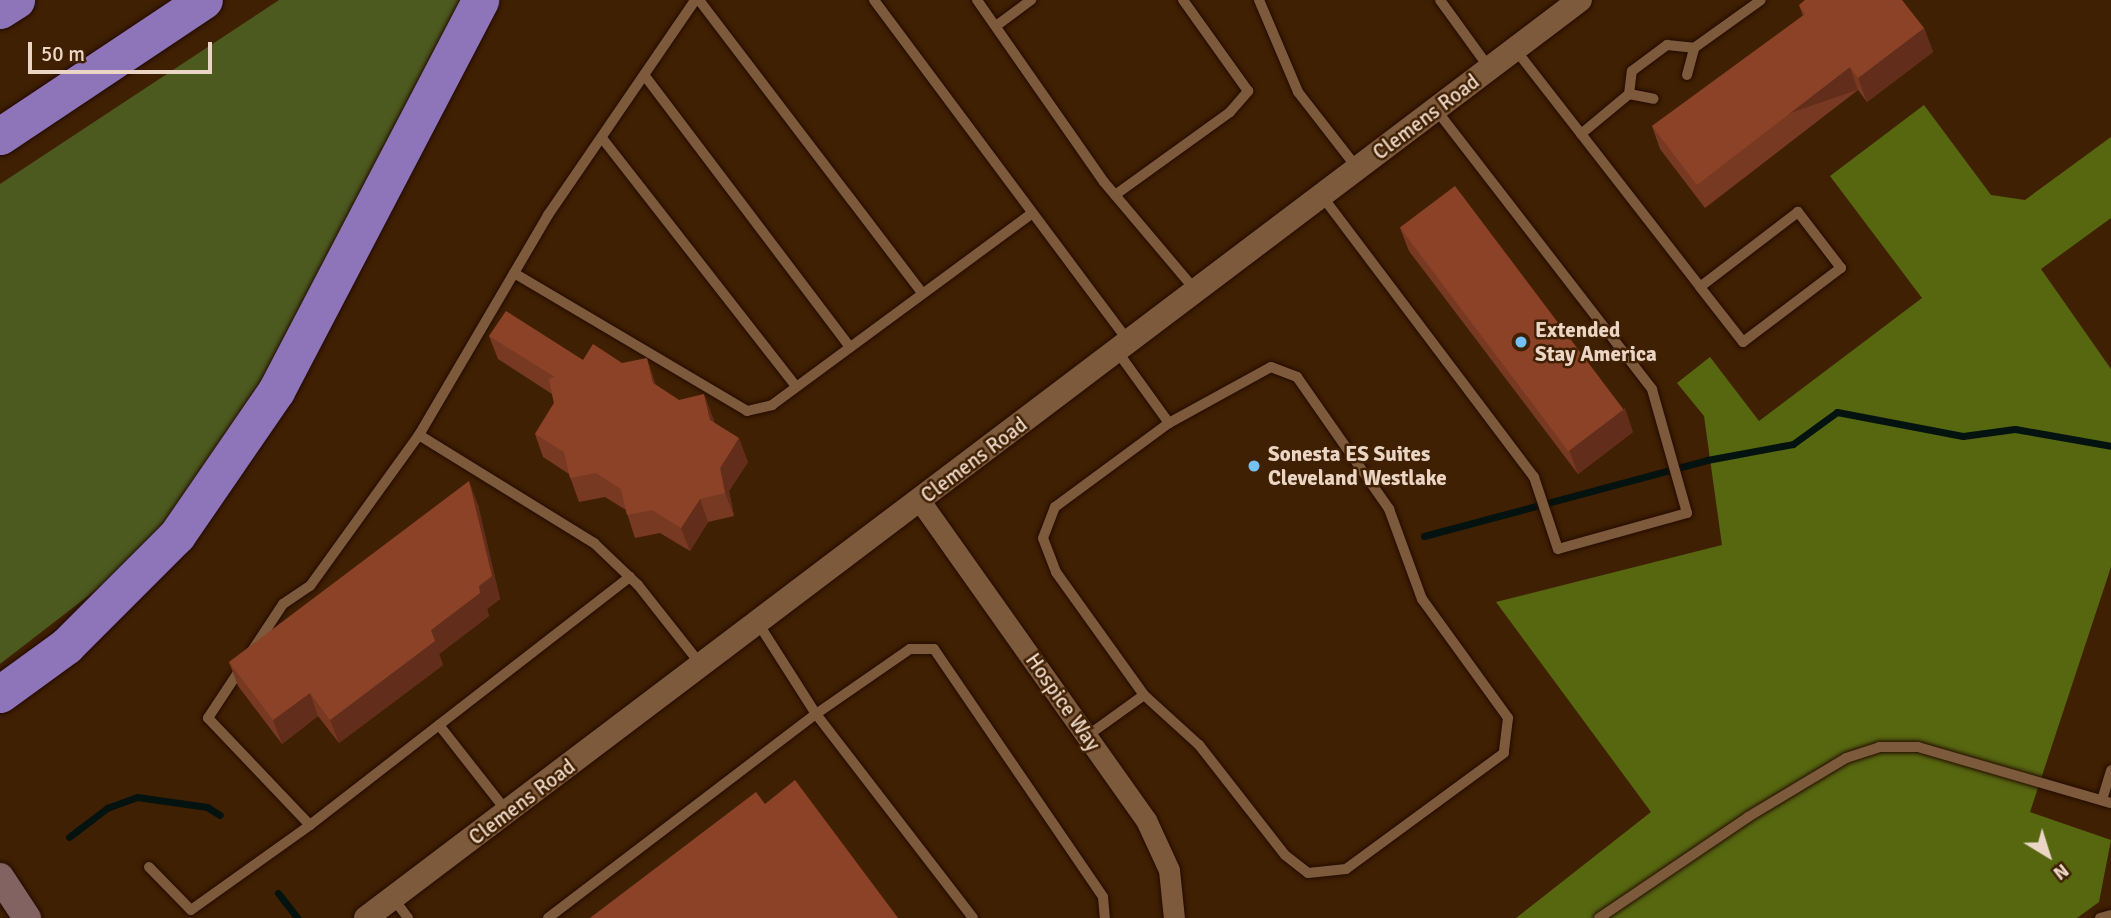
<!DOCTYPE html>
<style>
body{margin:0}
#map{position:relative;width:2111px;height:918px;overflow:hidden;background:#402002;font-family:Signika,sans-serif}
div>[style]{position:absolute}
.green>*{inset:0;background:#4c591f}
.forest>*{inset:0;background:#576710}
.stream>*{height:7px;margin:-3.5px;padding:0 3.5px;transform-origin:3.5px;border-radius:3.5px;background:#051310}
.roads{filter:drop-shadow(0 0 2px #220b00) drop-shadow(0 0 2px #220b00)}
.service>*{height:10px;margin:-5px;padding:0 5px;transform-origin:5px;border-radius:5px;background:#7e5a3d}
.minor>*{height:21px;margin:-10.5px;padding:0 10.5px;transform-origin:10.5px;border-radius:10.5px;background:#7e5a3d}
.tertiary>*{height:24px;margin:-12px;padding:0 12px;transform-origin:12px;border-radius:12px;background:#7e5a3d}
.secondary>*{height:28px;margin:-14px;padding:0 14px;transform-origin:14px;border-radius:14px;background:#836262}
.motorway>*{height:37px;margin:-18.5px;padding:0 18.5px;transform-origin:18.5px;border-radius:18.5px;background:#8e75b9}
.wall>*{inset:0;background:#783922}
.shaded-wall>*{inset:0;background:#622e1b;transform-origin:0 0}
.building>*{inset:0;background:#8c4227;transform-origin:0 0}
.dots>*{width:19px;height:19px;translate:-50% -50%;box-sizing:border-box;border:4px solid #402002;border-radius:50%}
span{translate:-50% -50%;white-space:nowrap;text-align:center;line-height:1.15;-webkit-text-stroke:5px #402002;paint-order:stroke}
.street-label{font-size:21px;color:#ebd6c6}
.poi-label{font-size:21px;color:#ebd6c6;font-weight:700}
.left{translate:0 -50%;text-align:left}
.north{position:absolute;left:2013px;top:820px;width:70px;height:70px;-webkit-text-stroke:5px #402002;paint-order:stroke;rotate:142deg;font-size:19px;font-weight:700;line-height:28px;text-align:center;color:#ebd6c6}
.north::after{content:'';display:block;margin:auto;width:24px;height:32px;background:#ebd6c6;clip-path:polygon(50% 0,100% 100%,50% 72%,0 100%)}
.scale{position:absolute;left:28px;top:42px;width:184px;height:32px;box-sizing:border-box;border:4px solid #ebd6c6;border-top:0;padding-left:9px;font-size:21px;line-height:24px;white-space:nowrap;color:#ebd6c6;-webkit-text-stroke:5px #402002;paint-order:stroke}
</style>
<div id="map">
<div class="green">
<i style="clip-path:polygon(279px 0,463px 0,236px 438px,127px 566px,0 664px,0 184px)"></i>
</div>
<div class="forest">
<i style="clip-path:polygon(1924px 105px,1991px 195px,2025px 200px,2111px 137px,2111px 218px,2041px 269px,2111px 369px,2111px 567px,2030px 812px,2111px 840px,2099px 902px,2077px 918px,1516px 918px,1651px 812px,1496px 602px,1722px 545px,1704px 416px,1677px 383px,1710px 357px,1759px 421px,1922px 298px,1830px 176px)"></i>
</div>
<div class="stream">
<i style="left:1424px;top:536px;width:293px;rotate:-15deg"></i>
<i style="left:1707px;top:460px;width:87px;rotate:-10.5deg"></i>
<i style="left:1793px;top:444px;width:54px;rotate:-36deg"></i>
<i style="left:1837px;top:412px;width:128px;rotate:10.8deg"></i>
<i style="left:1963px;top:436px;width:52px;rotate:-7.7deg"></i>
<i style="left:2015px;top:429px;width:97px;rotate:10deg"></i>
<i style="left:69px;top:837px;width:48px;rotate:-37.3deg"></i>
<i style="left:107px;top:808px;width:32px;rotate:-20deg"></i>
<i style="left:137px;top:797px;width:71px;rotate:8.1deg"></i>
<i style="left:207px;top:807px;width:15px;rotate:32deg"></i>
<i style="left:278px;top:893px;width:31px;rotate:52deg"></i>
</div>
<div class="roads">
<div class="service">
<i style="left:699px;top:0;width:368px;rotate:52.7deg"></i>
<i style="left:874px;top:0;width:427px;rotate:53.3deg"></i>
<i style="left:977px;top:0;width:222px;rotate:55.1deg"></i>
<i style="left:1104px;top:182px;width:143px;rotate:49.8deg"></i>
<i style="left:1259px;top:0;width:100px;rotate:67deg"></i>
<i style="left:1298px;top:92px;width:98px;rotate:52.1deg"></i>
<i style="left:1440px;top:0;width:85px;rotate:54.1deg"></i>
<i style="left:996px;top:26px;width:44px;rotate:-36.6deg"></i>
<i style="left:1515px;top:49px;width:301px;rotate:52.1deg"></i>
<i style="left:1700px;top:287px;width:70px;rotate:52deg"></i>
<i style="left:1743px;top:342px;width:123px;rotate:-37.1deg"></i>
<i style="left:1841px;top:268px;width:71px;rotate:-127.5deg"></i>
<i style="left:1798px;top:212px;width:123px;rotate:142.6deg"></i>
<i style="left:1687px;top:75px;width:28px;rotate:-75deg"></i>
<i style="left:1694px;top:48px;width:82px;rotate:-35.6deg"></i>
<i style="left:645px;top:76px;width:340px;rotate:52.9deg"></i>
<i style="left:1629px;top:94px;width:25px;rotate:11deg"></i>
<i style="left:1581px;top:134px;width:62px;rotate:-39.8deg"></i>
<i style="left:1629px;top:94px;width:23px;rotate:-83deg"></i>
<i style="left:1632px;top:71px;width:44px;rotate:-36.6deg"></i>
<i style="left:1667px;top:45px;width:27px;rotate:6deg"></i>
<i style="left:602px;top:138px;width:315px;rotate:52deg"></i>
<i style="left:1115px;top:195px;width:142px;rotate:-35.8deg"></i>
<i style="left:1230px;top:112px;width:28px;rotate:-49deg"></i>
<i style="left:1248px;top:91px;width:112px;rotate:-125.5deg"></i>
<i style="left:1322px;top:196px;width:352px;rotate:53deg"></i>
<i style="left:1534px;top:477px;width:76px;rotate:71.6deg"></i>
<i style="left:1558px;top:549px;width:134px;rotate:-15.6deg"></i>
<i style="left:1687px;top:513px;width:129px;rotate:-105.8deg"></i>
<i style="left:1652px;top:389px;width:353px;rotate:-127.7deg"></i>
<i style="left:514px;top:273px;width:271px;rotate:30.6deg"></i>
<i style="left:747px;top:411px;width:26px;rotate:-13deg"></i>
<i style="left:772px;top:405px;width:323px;rotate:-36.4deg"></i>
<i style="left:1117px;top:351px;width:89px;rotate:54.2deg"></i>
<i style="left:1169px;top:423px;width:116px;rotate:-28.8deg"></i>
<i style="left:1271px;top:367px;width:28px;rotate:21deg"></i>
<i style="left:1297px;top:377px;width:161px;rotate:55.1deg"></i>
<i style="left:1389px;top:509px;width:96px;rotate:69.9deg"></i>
<i style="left:1422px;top:599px;width:147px;rotate:54.1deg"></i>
<i style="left:1508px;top:718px;width:35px;rotate:97deg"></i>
<i style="left:1504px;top:753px;width:196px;rotate:143.7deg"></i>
<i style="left:1346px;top:869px;width:38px;rotate:174deg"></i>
<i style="left:1308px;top:873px;width:29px;rotate:-142deg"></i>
<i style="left:1285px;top:855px;width:140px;rotate:-128deg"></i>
<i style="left:1199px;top:745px;width:74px;rotate:-137.7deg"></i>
<i style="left:1144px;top:695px;width:151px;rotate:-125.6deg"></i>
<i style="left:1056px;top:572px;width:36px;rotate:-111deg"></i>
<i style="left:1043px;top:538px;width:33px;rotate:-69deg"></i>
<i style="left:1055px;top:507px;width:142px;rotate:-36.4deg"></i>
<i style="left:419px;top:435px;width:206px;rotate:31.7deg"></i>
<i style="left:594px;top:543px;width:61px;rotate:43.7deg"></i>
<i style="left:638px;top:585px;width:103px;rotate:51.7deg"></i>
<i style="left:758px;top:623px;width:108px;rotate:57.5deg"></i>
<i style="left:816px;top:714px;width:114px;rotate:-34.7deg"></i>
<i style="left:910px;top:649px;width:24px"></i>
<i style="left:934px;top:649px;width:300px;rotate:55.7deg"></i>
<i style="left:1103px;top:897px;width:21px;rotate:85deg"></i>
<i style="left:252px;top:651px;width:56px;rotate:-56.6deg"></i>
<i style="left:283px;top:604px;width:32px;rotate:-34deg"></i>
<i style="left:310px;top:586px;width:186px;rotate:-54.2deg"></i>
<i style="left:419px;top:435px;width:255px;rotate:-59.6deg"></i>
<i style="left:548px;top:215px;width:260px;rotate:-55.6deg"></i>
<i style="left:241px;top:668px;width:60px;rotate:123.4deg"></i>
<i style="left:208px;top:718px;width:148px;rotate:46.4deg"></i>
<i style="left:310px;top:825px;width:405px;rotate:-37.8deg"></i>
<i style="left:439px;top:725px;width:112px;rotate:51.9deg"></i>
<i style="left:1087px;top:736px;width:70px;rotate:-35.7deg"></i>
<i style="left:2102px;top:800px;width:31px;rotate:-73deg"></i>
<i style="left:149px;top:867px;width:60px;rotate:45.7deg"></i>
<i style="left:191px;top:910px;width:146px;rotate:-35.5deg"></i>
<i style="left:393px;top:898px;width:25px;rotate:53deg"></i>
<i style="left:548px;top:918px;width:337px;rotate:-37.3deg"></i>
<i style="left:816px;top:714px;width:257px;rotate:52.4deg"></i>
<i style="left:1599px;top:918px;width:180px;rotate:-34.1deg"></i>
<i style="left:1748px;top:817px;width:114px;rotate:-31deg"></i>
<i style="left:1846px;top:758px;width:35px;rotate:-18deg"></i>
<i style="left:1879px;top:747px;width:39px"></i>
<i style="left:1918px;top:747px;width:201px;rotate:16.2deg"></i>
<i style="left:2100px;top:918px;width:11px;rotate:-15deg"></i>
</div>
<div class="minor">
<i style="left:920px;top:501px;width:391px;rotate:54.7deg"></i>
<i style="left:1146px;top:820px;width:55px;rotate:65.3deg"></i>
<i style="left:1169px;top:870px;width:48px;rotate:84.1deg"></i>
</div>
<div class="tertiary">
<i style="left:366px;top:918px;width:1522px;rotate:-37.1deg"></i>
</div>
<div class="secondary">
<i style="left:0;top:877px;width:49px;rotate:56.6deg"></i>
</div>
<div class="motorway">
<i style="left:0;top:10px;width:19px;rotate:-32deg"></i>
<i style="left:0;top:136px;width:245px;rotate:-33.7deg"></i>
<i style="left:0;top:694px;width:82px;rotate:-36deg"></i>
<i style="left:66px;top:646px;width:157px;rotate:-45deg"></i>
<i style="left:177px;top:535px;width:175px;rotate:-55.5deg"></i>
<i style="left:276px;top:391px;width:441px;rotate:-62.4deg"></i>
</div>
</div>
<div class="wall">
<i style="clip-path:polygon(1799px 5px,1924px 28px,1933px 52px,1867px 102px,1858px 90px,1705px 208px,1660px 149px,1652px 126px,1803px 16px)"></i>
<i style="clip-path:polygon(1400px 228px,1633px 432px,1578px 474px,1409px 251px)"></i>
<i style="clip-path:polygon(489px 336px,583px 360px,656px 385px,679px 400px,713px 418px,714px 422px,748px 462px,729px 491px,734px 516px,708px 522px,690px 551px,660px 533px,635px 538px,626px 510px,605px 497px,579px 502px,569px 474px,543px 457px,535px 434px,554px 403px,552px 394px,498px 359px)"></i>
<i style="clip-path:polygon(478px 505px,500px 599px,487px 609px,489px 616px,439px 654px,443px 665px,339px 743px,318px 716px,282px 744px,238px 686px,229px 662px)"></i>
</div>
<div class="shaded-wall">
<i style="clip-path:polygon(1924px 28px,1933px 52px,1867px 102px,1858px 78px)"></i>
<i style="left:1850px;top:67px;width:24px;height:193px;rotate:71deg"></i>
<i style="clip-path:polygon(647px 358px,655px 382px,661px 406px,653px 383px)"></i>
<i style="clip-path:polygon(704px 394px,713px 418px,718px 443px,710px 420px)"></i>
<i style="clip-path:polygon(1625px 408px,1633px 432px,1578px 474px,1569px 450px)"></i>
<i style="clip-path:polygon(739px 438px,748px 462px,729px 491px,734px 516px,725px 493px,720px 468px)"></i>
<i style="clip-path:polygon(469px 481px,478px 505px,500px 599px,487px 609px,489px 616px,439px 654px,443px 665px,339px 743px,330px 720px,431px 630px,479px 586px)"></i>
<i style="clip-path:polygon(700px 499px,708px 522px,690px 551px,681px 528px)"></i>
<i style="clip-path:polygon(310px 693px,318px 716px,282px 744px,273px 720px)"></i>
</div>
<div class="building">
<i style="clip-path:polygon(1805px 0,1902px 0,1924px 28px,1858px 78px,1850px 67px,1697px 185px,1652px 126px,1805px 14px,1799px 5px)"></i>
<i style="left:1455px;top:186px;width:280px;height:69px;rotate:53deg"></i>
<i style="clip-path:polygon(506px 311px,583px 360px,593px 344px,622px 363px,647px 358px,653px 383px,679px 400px,704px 394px,710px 420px,739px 438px,720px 468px,725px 493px,700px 499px,681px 528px,652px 510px,627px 515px,621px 489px,596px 473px,570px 478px,564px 452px,535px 434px,554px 403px,549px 379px,555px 377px,489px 336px)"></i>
<i style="clip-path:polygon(469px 481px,492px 576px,479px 586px,480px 593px,431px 630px,435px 641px,330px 720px,310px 693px,273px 720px,229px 662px)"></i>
<i style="clip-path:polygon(795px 780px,898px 918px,590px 918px,756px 792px,765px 804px)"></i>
</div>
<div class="dots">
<i style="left:1521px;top:342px;background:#73c1f6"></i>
<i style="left:1254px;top:466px;background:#73c1f6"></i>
</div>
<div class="street-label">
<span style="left:1426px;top:117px;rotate:-37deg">Clemens Road</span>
<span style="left:974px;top:460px;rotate:-37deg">Clemens Road</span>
<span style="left:1063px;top:702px;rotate:55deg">Hospice Way</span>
<span style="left:522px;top:802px;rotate:-37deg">Clemens Road</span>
</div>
<div class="poi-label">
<span class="left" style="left:1535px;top:342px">Extended<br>Stay America</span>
<span class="left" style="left:1268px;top:466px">Sonesta ES Suites<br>Cleveland Westlake</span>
</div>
<div class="north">N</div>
<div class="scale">50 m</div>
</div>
